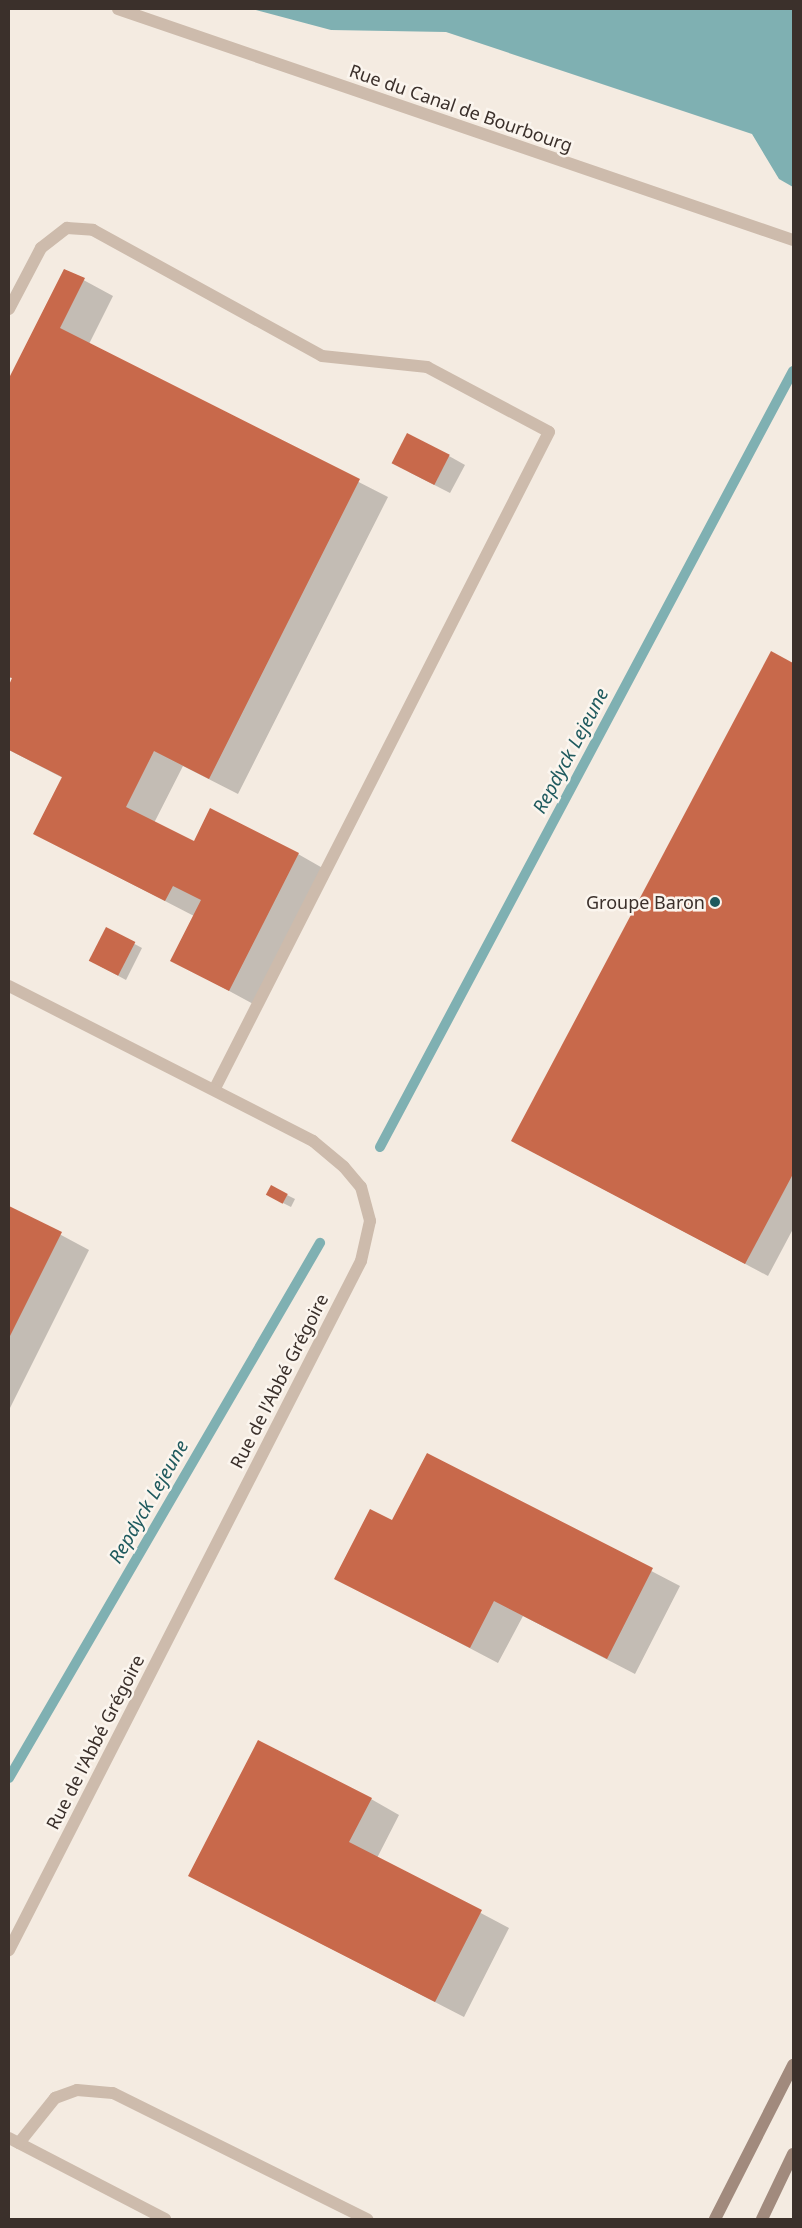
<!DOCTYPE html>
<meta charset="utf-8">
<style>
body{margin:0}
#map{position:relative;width:802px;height:2228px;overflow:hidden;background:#f4ebe1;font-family:"Noto Sans",sans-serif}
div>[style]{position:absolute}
.water>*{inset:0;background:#7fb0b2}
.shadow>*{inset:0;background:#0003}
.stream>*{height:10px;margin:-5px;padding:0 5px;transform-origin:5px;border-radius:5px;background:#7fb0b2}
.building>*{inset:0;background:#c8694b;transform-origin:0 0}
.lane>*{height:12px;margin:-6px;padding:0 6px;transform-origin:6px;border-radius:6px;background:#cdbbac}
.street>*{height:12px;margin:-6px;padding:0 6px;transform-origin:6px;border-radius:6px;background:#cdbbac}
.secondary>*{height:12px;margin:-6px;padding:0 6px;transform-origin:6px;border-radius:6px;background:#a18a7d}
.dots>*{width:14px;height:14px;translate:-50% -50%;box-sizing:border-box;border:2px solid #fbf5ee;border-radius:50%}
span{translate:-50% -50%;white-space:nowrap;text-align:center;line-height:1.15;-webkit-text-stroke:5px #fbf5ee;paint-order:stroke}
.street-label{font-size:18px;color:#3b302b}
.poi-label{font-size:18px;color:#3b302b}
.right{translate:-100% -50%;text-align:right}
.water-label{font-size:19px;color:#1f5a5e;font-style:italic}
.frame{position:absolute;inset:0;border:10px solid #3b302b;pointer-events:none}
</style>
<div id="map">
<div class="water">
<i style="clip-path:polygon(252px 9px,793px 9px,793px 187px,779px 179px,752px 134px,446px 32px,331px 30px)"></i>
</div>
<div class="shadow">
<i style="clip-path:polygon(65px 270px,113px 296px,89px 344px,388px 497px,238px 794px,183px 766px,154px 823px,194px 843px,298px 854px,326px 870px,257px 1006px,172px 960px,194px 916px,35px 834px,63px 778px,9px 750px,9px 688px,13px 679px,9px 677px,9px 381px)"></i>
<i style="clip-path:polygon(449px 456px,465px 465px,450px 493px,409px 472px)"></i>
<i style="clip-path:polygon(771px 653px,793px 665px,793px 1229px,768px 1276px,535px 1153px)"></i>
<i style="clip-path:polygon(107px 929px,142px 948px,126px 980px,98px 965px)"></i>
<i style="clip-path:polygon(287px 1195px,295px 1199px,291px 1207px,275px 1199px)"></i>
<i style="clip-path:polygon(9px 1207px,89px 1250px,9px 1410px)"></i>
<i style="clip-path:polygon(427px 1454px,680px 1586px,635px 1674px,523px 1616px,498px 1663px,336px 1578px,393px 1522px)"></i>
<i style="clip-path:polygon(371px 1799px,399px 1815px,377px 1858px,509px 1928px,464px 2017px,190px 1876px)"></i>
</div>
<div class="stream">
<i style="left:380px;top:1147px;width:879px;rotate:-61.98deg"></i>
<i style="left:9px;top:1778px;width:619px;rotate:-59.83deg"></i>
</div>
<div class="building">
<i style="clip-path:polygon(64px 269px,85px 278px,60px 328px,360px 479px,209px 779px,154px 751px,126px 807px,194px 841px,210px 808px,299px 853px,229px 991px,170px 961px,201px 900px,173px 886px,165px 901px,33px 834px,62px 777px,9px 750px,9px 685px,12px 678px,9px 677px,9px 378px)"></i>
<i style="left:407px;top:433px;width:48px;height:34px;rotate:27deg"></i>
<i style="clip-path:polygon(771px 651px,793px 663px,793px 1174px,745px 1264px,511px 1141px)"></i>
<i style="left:106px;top:927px;width:33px;height:38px;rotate:27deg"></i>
<i style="left:271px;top:1185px;width:19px;height:11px;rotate:28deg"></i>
<i style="clip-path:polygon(9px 1206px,62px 1232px,9px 1338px)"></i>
<i style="clip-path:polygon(427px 1453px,653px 1568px,607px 1659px,494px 1601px,470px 1648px,334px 1579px,370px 1509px,392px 1520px)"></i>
<i style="clip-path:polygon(258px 1740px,372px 1798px,349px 1842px,482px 1910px,435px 2002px,188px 1876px)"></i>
</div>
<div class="lane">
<i style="left:9px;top:309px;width:69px;rotate:-62.3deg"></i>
<i style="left:41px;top:248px;width:33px;rotate:-38deg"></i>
<i style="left:67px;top:228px;width:26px;rotate:4deg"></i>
<i style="left:93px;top:230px;width:261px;rotate:28.8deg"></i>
<i style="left:322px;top:356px;width:106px;rotate:6deg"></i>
<i style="left:427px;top:367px;width:138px;rotate:28deg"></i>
<i style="left:549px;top:432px;width:738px;rotate:116.98deg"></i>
<i style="left:9px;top:2138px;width:176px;rotate:27.4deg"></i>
<i style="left:19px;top:2143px;width:58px;rotate:-51.3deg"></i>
<i style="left:55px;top:2098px;width:23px;rotate:-20deg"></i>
<i style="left:77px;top:2090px;width:36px;rotate:5deg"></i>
<i style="left:113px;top:2093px;width:284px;rotate:26.4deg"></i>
</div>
<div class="street">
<i style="left:118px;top:9px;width:713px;rotate:18.89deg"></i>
<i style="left:9px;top:986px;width:341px;rotate:27deg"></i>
<i style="left:313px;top:1141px;width:40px;rotate:40deg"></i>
<i style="left:344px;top:1167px;width:26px;rotate:50deg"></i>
<i style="left:361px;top:1187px;width:35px;rotate:75deg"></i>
<i style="left:370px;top:1221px;width:41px;rotate:102.7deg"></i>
<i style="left:361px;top:1261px;width:774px;rotate:117.06deg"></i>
</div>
<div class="secondary">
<i style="left:715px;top:2219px;width:173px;rotate:-63.1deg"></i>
<i style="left:762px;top:2219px;width:72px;rotate:-64.5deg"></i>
</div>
<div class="dots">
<i style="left:715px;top:902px;background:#1f5a5e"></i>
</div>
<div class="street-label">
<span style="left:461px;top:108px;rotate:19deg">Rue du Canal de Bourbourg</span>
<span style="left:279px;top:1381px;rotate:-63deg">Rue de l'Abbé Grégoire</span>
<span style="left:95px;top:1742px;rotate:-63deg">Rue de l'Abbé Grégoire</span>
</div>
<div class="poi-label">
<span class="right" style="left:705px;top:902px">Groupe Baron</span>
</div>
<div class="water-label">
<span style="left:571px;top:751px;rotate:-62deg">Repdyck Lejeune</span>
<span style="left:149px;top:1502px;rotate:-60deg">Repdyck Lejeune</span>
</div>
<div class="frame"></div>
</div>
